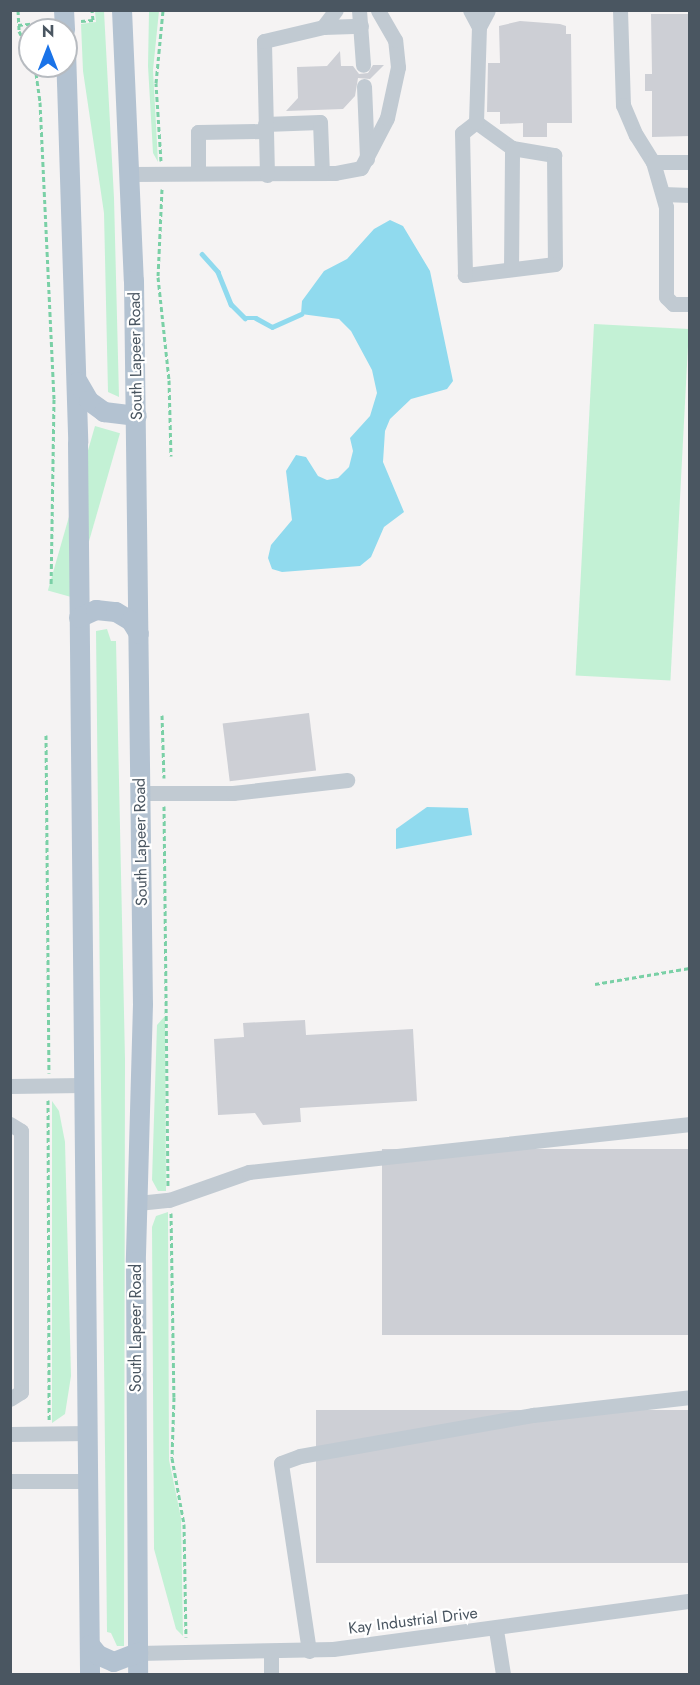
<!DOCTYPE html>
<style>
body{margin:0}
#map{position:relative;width:700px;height:1685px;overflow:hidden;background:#f5f3f3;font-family:Jost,sans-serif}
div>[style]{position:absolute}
.green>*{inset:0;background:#c3f1d5;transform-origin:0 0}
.water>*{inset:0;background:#90daee}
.stream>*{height:4.5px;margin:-2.25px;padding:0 2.25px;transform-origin:2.25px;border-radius:2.25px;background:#90daee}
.building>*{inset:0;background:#cdcfd5;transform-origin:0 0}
.path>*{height:3px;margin-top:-1.5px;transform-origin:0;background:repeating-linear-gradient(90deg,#7ad0a6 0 4.5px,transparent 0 7.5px)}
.minor>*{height:15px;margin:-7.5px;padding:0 7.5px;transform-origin:7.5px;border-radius:7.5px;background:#c1cad2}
.major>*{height:20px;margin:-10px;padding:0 10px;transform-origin:10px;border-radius:10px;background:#b3c2d1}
span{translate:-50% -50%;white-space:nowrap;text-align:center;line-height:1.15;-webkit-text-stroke:4.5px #fff;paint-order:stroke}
.street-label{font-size:16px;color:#4a5661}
.frame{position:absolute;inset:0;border:12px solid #4a5661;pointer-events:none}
.north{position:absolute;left:18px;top:18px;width:60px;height:60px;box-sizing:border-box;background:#fff;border:2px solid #b7bbc0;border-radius:50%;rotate:0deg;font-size:16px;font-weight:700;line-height:24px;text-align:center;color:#4a5661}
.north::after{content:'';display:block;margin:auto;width:21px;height:27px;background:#1a73e8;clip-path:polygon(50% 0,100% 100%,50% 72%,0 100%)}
</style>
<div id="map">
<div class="green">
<i style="clip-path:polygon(95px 11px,104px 11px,114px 198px,119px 397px,108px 392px,104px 213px,83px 71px,81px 24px,96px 22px)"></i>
<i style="clip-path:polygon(149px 11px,159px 11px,153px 70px,158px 162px,153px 153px,148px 66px)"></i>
<i style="left:594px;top:324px;width:95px;height:352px;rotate:3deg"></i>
<i style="left:95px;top:426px;width:26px;height:171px;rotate:16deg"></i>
<i style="clip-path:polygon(107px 629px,111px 641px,116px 641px,125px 1059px,124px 1646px,117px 1646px,111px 1633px,107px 1632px,96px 631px)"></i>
<i style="clip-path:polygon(165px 1016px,166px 1191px,158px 1191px,152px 1180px,157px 1025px)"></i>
<i style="clip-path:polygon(52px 1101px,59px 1111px,65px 1142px,71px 1376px,65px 1414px,52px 1423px)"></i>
<i style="clip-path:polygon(168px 1212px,169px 1460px,181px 1518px,183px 1636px,176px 1629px,154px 1549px,152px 1227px,156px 1216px)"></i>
</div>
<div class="water">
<i style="clip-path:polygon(390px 220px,403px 226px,430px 271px,453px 381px,447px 389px,411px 399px,390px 419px,385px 431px,383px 462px,404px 512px,384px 527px,371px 557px,360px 566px,282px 572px,272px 569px,268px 558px,271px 545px,292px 520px,286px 471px,296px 455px,306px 457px,318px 476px,327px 480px,338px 478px,349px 467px,353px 451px,350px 438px,370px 416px,377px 393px,372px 370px,351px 331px,339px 319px,301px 314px,302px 301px,324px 271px,347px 259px,374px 229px)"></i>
<i style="clip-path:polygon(427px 807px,468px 808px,472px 835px,396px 849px,396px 829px)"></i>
</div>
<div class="stream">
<i style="left:202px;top:254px;width:24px;rotate:48deg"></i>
<i style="left:218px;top:272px;width:35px;rotate:68deg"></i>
<i style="left:231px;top:304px;width:20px;rotate:45deg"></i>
<i style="left:245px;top:318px;width:11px"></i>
<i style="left:256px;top:318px;width:18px;rotate:29deg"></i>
<i style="left:272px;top:327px;width:32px;rotate:-24deg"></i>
</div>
<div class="building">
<i style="clip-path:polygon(651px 14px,690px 14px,690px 136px,652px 137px,652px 91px,645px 91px,645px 74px,652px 74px)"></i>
<i style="clip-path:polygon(520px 21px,560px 24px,566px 26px,566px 34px,571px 34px,572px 123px,547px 123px,547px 137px,523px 137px,523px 123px,500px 124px,500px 112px,487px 112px,488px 63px,500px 63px,499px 26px)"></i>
<i style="clip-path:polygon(340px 51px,341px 66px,353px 66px,359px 74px,368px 73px,373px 65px,384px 65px,370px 79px,358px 78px,355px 96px,343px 109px,286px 111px,298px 98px,297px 67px,327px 66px)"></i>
<i style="left:309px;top:713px;width:58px;height:87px;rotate:83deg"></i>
<i style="clip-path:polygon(305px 1020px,306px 1035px,413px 1029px,417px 1101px,300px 1108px,301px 1122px,263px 1125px,255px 1113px,218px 1115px,214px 1039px,244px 1037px,243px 1023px)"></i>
<i style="left:690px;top:1149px;width:186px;height:308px;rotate:90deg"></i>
<i style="left:690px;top:1410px;width:153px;height:374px;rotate:90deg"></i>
</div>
<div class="path">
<i style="left:18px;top:10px;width:21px;rotate:87deg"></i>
<i style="left:19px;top:31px;width:25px;rotate:63deg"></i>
<i style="left:81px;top:21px;width:12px;rotate:-5deg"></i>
<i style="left:93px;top:20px;width:10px;rotate:-96deg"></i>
<i style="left:18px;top:25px;width:18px;rotate:-6deg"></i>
<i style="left:35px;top:66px;width:36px;rotate:82deg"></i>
<i style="left:40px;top:102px;width:297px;rotate:87.3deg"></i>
<i style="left:54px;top:399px;width:187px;rotate:90.9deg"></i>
<i style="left:161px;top:161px;width:78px;rotate:-93.7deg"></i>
<i style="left:156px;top:83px;width:73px;rotate:-84.5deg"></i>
<i style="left:162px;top:189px;width:88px;rotate:92.6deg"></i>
<i style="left:158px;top:277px;width:104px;rotate:83.9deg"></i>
<i style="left:169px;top:380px;width:76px;rotate:88.5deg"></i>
<i style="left:162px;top:715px;width:63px;rotate:88.2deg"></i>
<i style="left:46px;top:735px;width:338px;rotate:89.5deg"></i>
<i style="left:164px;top:806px;width:380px;rotate:89.4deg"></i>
<i style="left:595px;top:984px;width:96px;rotate:-9.6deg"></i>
<i style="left:48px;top:1100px;width:320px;rotate:89.8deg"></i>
<i style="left:171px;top:1213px;width:184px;rotate:89.1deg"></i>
<i style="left:174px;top:1397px;width:61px;rotate:91.9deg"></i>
<i style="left:172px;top:1458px;width:67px;rotate:79.7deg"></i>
<i style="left:184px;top:1524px;width:113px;rotate:89deg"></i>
</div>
<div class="minor">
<i style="left:359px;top:10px;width:55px;rotate:85.8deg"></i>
<i style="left:470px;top:10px;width:19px;rotate:62deg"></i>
<i style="left:479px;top:27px;width:19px;rotate:-62deg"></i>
<i style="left:620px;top:10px;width:95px;rotate:88.2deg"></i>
<i style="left:623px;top:105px;width:33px;rotate:67deg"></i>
<i style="left:636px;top:135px;width:32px;rotate:58deg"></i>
<i style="left:653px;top:162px;width:47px;rotate:73.9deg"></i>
<i style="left:666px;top:207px;width:90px;rotate:90deg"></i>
<i style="left:666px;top:297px;width:10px;rotate:45deg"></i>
<i style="left:673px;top:304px;width:17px"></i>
<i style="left:323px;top:27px;width:21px;rotate:-53deg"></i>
<i style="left:364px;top:86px;width:73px;rotate:87.6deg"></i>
<i style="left:476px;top:122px;width:44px;rotate:35.8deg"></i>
<i style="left:512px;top:148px;width:43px;rotate:9.5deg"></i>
<i style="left:554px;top:155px;width:109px;rotate:89.5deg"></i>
<i style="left:555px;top:264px;width:91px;rotate:173deg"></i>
<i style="left:465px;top:275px;width:142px;rotate:-91.2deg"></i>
<i style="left:462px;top:133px;width:18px;rotate:-38deg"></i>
<i style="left:476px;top:122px;width:95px;rotate:-88.2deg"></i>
<i style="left:265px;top:124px;width:55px;rotate:-2.1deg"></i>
<i style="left:320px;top:122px;width:51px;rotate:87.8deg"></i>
<i style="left:653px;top:162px;width:37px"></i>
<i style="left:198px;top:173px;width:41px;rotate:-90deg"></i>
<i style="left:198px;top:132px;width:67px;rotate:-0.9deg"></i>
<i style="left:131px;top:174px;width:204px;rotate:-0.3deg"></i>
<i style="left:335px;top:173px;width:26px;rotate:-11deg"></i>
<i style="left:361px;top:168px;width:56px;rotate:-62.5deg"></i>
<i style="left:387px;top:118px;width:52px;rotate:-77.8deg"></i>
<i style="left:398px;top:67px;width:27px;rotate:-96deg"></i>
<i style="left:395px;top:40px;width:34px;rotate:-120deg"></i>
<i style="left:267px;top:175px;width:134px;rotate:-91.3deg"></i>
<i style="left:264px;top:41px;width:61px;rotate:-13.3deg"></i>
<i style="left:323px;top:27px;width:38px;rotate:-2deg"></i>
<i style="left:663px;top:194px;width:27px;rotate:2deg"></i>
<i style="left:511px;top:269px;width:121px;rotate:-89.5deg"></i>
<i style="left:140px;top:793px;width:93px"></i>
<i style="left:233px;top:793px;width:115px;rotate:-6.5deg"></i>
<i style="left:10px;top:1086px;width:73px;rotate:-0.8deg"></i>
<i style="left:10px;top:1124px;width:13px;rotate:32deg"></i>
<i style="left:21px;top:1131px;width:261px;rotate:90deg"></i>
<i style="left:21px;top:1392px;width:13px;rotate:148deg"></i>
<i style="left:138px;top:1203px;width:31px;rotate:-6deg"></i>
<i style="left:169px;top:1200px;width:85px;rotate:-19.3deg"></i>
<i style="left:249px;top:1172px;width:444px;rotate:-6.2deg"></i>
<i style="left:10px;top:1434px;width:79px;rotate:-0.7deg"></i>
<i style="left:10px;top:1481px;width:79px"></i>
<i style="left:496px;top:1630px;width:45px;rotate:81deg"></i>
<i style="left:271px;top:1651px;width:23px;rotate:90deg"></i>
<i style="left:309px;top:1651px;width:190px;rotate:-98.5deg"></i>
<i style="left:281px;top:1463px;width:20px;rotate:-20deg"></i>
<i style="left:300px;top:1456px;width:237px;rotate:-10deg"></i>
<i style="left:533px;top:1415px;width:158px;rotate:-6.5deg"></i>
<i style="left:138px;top:1653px;width:195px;rotate:-1.2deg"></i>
<i style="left:333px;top:1649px;width:360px;rotate:-7.7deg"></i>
</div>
<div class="major">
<i style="left:64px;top:10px;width:20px;rotate:87deg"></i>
<i style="left:122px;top:10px;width:271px;rotate:87.5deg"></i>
<i style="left:134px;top:281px;width:723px;rotate:89.29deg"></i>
<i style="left:143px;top:1004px;width:258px;rotate:91.6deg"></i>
<i style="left:136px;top:1262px;width:412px;rotate:89.7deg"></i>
<i style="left:66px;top:51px;width:392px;rotate:88.2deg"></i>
<i style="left:78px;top:443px;width:1231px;rotate:89.44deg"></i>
<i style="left:78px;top:382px;width:22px;rotate:60deg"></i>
<i style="left:89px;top:401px;width:19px;rotate:36deg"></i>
<i style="left:104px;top:412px;width:33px;rotate:7deg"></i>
<i style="left:79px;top:618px;width:19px;rotate:-25deg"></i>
<i style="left:96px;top:610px;width:20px;rotate:6deg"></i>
<i style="left:116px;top:612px;width:17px;rotate:31deg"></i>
<i style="left:131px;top:621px;width:15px;rotate:58deg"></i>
<i style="left:90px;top:1645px;width:13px;rotate:51deg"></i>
<i style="left:98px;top:1655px;width:17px;rotate:24deg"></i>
<i style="left:114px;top:1662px;width:26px;rotate:-21deg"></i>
</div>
<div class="street-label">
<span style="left:136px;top:356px;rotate:-91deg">South Lapeer Road</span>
<span style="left:141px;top:842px;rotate:-91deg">South Lapeer Road</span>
<span style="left:136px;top:1328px;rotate:-90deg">South Lapeer Road</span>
<span style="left:413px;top:1621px;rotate:-7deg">Kay Industrial Drive</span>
</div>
<div class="frame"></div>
<div class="north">N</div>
</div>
